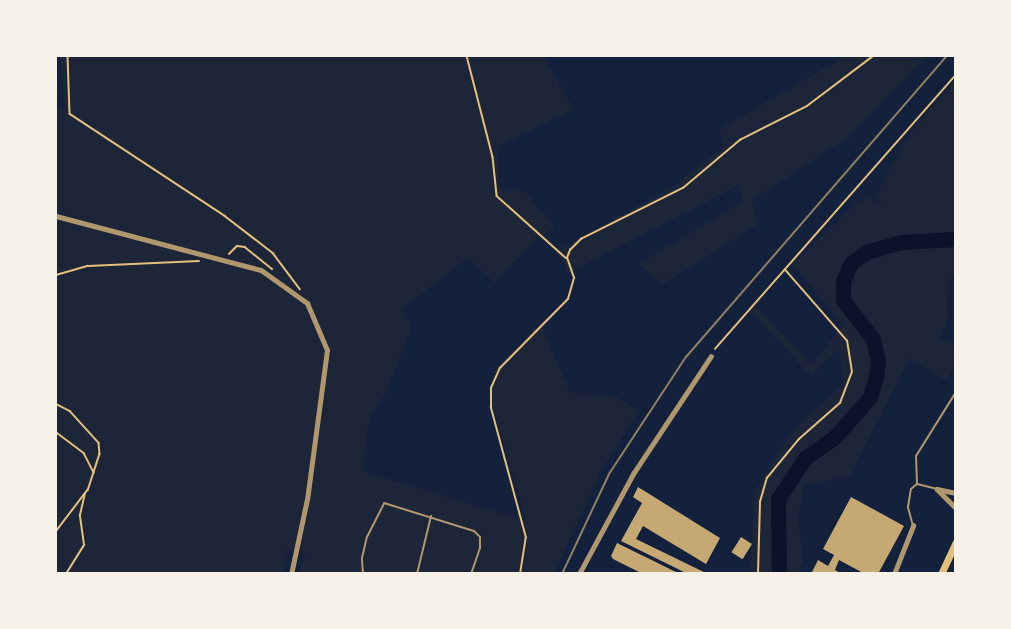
<!DOCTYPE html>
<style>
body{margin:0}
#map{position:relative;width:1011px;height:629px;overflow:hidden;background:#14213d;font-family:Merriweather,serif}
div>[style]{position:absolute}
.green>*{inset:0;background:#1d2539}
.river>*{height:15px;margin:-7.5px;padding:0 7.5px;transform-origin:7.5px;border-radius:7.5px;background:#0b132b}
.building>*{inset:0;background:#c6a872;transform-origin:0 0}
.path>*{height:1.5px;margin:-0.75px;padding:0 0.75px;transform-origin:0.75px;border-radius:0.75px;background:#e5c07b}
.service>*{height:2px;margin:-1px;padding:0 1px;transform-origin:1px;border-radius:1px;background:#b1986c}
.minor>*{height:4.5px;margin:-2.25px;padding:0 2.25px;transform-origin:2.25px;border-radius:2.25px;background:#b1986c}
.tertiary>*{height:5px;margin:-2.5px;padding:0 2.5px;transform-origin:2.5px;border-radius:2.5px;background:#b1986c}
.primary>*{height:7px;margin:-3.5px;padding:0 3.5px;transform-origin:3.5px;border-radius:3.5px;background:#e5c07b}
.rail>*{height:2px;margin:-1px;padding:0 1px;transform-origin:1px;border-radius:1px;background:#918062}
span{translate:-50% -50%;white-space:nowrap;text-align:center;line-height:1.15;-webkit-text-stroke:4.5px #f6f1e7;paint-order:stroke}
.frame{position:absolute;inset:0;border:57px solid #f6f1e7;pointer-events:none}
</style>
<div id="map">
<div class="green">
<i style="clip-path:polygon(60px 56px,543px 56px,574px 109px,497px 147px,500px 191px,524px 190px,555px 227px,536px 239px,495px 283px,468px 258px,402px 309px,412px 327px,386px 392px,369px 420px,363px 471px,526px 521px,489px 393px,495px 369px,540px 323px,570px 392px,617px 397px,639px 411px,604px 466px,554px 573px,300px 573px,305px 551px,288px 550px,283px 573px,56px 574px,56px 109px,65px 109px)"></i>
<i style="clip-path:polygon(846px 56px,926px 56px,848px 138px,752px 200px,758px 224px,663px 284px,638px 264px,743px 201px,739px 185px,566px 274px,564px 262px,555px 252px,674px 186px,724px 146px,719px 129px)"></i>
<i style="clip-path:polygon(955px 81px,955px 273px,947px 285px,948px 320px,940px 338px,955px 345px,955px 365px,946px 380px,909px 359px,850px 476px,804px 485px,798px 517px,803px 562px,797px 573px,750px 573px,755px 491px,791px 433px,843px 384px,839px 349px,811px 376px,750px 310px,754px 305px,812px 364px,843px 325px,792px 264px,865px 195px,883px 206px,875px 197px,905px 140px)"></i>
</div>
<div class="river">
<i style="left:779px;top:574px;width:75px;rotate:-90.8deg"></i>
<i style="left:778px;top:499px;width:49px;rotate:-56.6deg"></i>
<i style="left:805px;top:458px;width:35px;rotate:-35deg"></i>
<i style="left:834px;top:438px;width:55px;rotate:-48.7deg"></i>
<i style="left:870px;top:397px;width:22px;rotate:-74deg"></i>
<i style="left:876px;top:376px;width:15px;rotate:-82deg"></i>
<i style="left:878px;top:361px;width:23px;rotate:-103deg"></i>
<i style="left:873px;top:339px;width:49px;rotate:-127.6deg"></i>
<i style="left:843px;top:300px;width:19px;rotate:-90deg"></i>
<i style="left:843px;top:281px;width:20px;rotate:-66deg"></i>
<i style="left:851px;top:263px;width:19px;rotate:-36deg"></i>
<i style="left:866px;top:252px;width:35px;rotate:-16deg"></i>
<i style="left:900px;top:242px;width:56px;rotate:-3.1deg"></i>
</div>
<div class="building">
<i style="clip-path:polygon(638px 487px,720px 538px,706px 564px,643px 526px,636px 539px,708px 574px,688px 574px,621px 541px,642px 503px,633px 497px)"></i>
<i style="clip-path:polygon(851px 497px,904px 526px,878px 574px,865px 574px,839px 560px,835px 570px,842px 574px,811px 574px,818px 560px,828px 566px,834px 555px,823px 549px)"></i>
<i style="left:741px;top:537px;width:13px;height:18px;rotate:32deg"></i>
<i style="clip-path:polygon(617px 543px,680px 574px,643px 574px,613px 559px,611px 556px)"></i>
</div>
<div class="path">
<i style="left:68px;top:56px;width:58px;rotate:88deg"></i>
<i style="left:70px;top:114px;width:186px;rotate:33.3deg"></i>
<i style="left:225px;top:216px;width:61px;rotate:37.6deg"></i>
<i style="left:273px;top:253px;width:45px;rotate:53.1deg"></i>
<i style="left:467px;top:56px;width:104px;rotate:75.6deg"></i>
<i style="left:493px;top:157px;width:39px;rotate:84deg"></i>
<i style="left:497px;top:196px;width:93px;rotate:41.9deg"></i>
<i style="left:229px;top:254px;width:11px;rotate:-45deg"></i>
<i style="left:237px;top:246px;width:8px;rotate:7deg"></i>
<i style="left:245px;top:247px;width:35px;rotate:39deg"></i>
<i style="left:56px;top:275px;width:33px;rotate:-16deg"></i>
<i style="left:88px;top:266px;width:111px;rotate:-2.6deg"></i>
<i style="left:715px;top:349px;width:365px;rotate:-48.7deg"></i>
<i style="left:56px;top:404px;width:16px;rotate:27deg"></i>
<i style="left:70px;top:411px;width:43px;rotate:47.8deg"></i>
<i style="left:99px;top:443px;width:11px;rotate:85deg"></i>
<i style="left:100px;top:454px;width:38px;rotate:108deg"></i>
<i style="left:88px;top:490px;width:53px;rotate:127.3deg"></i>
<i style="left:56px;top:432px;width:35px;rotate:37deg"></i>
<i style="left:84px;top:453px;width:22px;rotate:63deg"></i>
<i style="left:66px;top:574px;width:34px;rotate:-58deg"></i>
<i style="left:84px;top:545px;width:30px;rotate:-98deg"></i>
<i style="left:80px;top:515px;width:22px;rotate:-77deg"></i>
<i style="left:520px;top:574px;width:36px;rotate:-81deg"></i>
<i style="left:526px;top:538px;width:135px;rotate:-105.1deg"></i>
<i style="left:491px;top:408px;width:20px;rotate:-90deg"></i>
<i style="left:491px;top:388px;width:22px;rotate:-66deg"></i>
<i style="left:500px;top:368px;width:97px;rotate:-45.4deg"></i>
<i style="left:568px;top:299px;width:22px;rotate:-74deg"></i>
<i style="left:574px;top:278px;width:21px;rotate:-109deg"></i>
<i style="left:567px;top:258px;width:9px;rotate:-69deg"></i>
<i style="left:570px;top:250px;width:16px;rotate:-45deg"></i>
<i style="left:581px;top:239px;width:114px;rotate:-26.6deg"></i>
<i style="left:683px;top:188px;width:75px;rotate:-40.1deg"></i>
<i style="left:740px;top:140px;width:75px;rotate:-26.9deg"></i>
<i style="left:807px;top:106px;width:83px;rotate:-37.1deg"></i>
<i style="left:758px;top:574px;width:72px;rotate:-88.4deg"></i>
<i style="left:760px;top:502px;width:25px;rotate:-74deg"></i>
<i style="left:767px;top:478px;width:50px;rotate:-50.6deg"></i>
<i style="left:799px;top:439px;width:55px;rotate:-41.3deg"></i>
<i style="left:840px;top:403px;width:33px;rotate:-69deg"></i>
<i style="left:852px;top:372px;width:31px;rotate:-99deg"></i>
<i style="left:847px;top:341px;width:94px;rotate:-131.1deg"></i>
</div>
<div class="service">
<i style="left:917px;top:484px;width:28px;rotate:-92deg"></i>
<i style="left:916px;top:456px;width:75px;rotate:-58deg"></i>
<i style="left:913px;top:526px;width:20px;rotate:-105deg"></i>
<i style="left:908px;top:507px;width:18px;rotate:-81deg"></i>
<i style="left:911px;top:489px;width:8px;rotate:-40deg"></i>
<i style="left:917px;top:484px;width:21px;rotate:14deg"></i>
<i style="left:363px;top:574px;width:16px;rotate:-94deg"></i>
<i style="left:362px;top:558px;width:22px;rotate:-77deg"></i>
<i style="left:367px;top:537px;width:38px;rotate:-63deg"></i>
<i style="left:384px;top:503px;width:94px;rotate:17.3deg"></i>
<i style="left:474px;top:531px;width:8px;rotate:45deg"></i>
<i style="left:480px;top:537px;width:11px;rotate:90deg"></i>
<i style="left:480px;top:548px;width:28px;rotate:109deg"></i>
<i style="left:417px;top:574px;width:60px;rotate:-76.4deg"></i>
</div>
<div class="minor">
<i style="left:937px;top:489px;width:27px;rotate:45deg"></i>
<i style="left:937px;top:489px;width:19px;rotate:12deg"></i>
<i style="left:579px;top:574px;width:114px;rotate:-61.6deg"></i>
<i style="left:633px;top:474px;width:141px;rotate:-56.5deg"></i>
<i style="left:894px;top:574px;width:52px;rotate:-68.4deg"></i>
</div>
<div class="tertiary">
<i style="left:56px;top:216px;width:212px;rotate:14.8deg"></i>
<i style="left:261px;top:270px;width:57px;rotate:35.7deg"></i>
<i style="left:307px;top:303px;width:51px;rotate:66.9deg"></i>
<i style="left:327px;top:350px;width:150px;rotate:97.6deg"></i>
<i style="left:307px;top:499px;width:77px;rotate:102deg"></i>
</div>
<div class="primary">
<i style="left:941px;top:574px;width:35px;rotate:-65deg"></i>
</div>
<div class="rail">
<i style="left:562px;top:574px;width:110px;rotate:-64.8deg"></i>
<i style="left:609px;top:474px;width:140px;rotate:-56.7deg"></i>
<i style="left:686px;top:357px;width:398px;rotate:-49.1deg"></i>
</div>
<div class="frame"></div>
</div>
